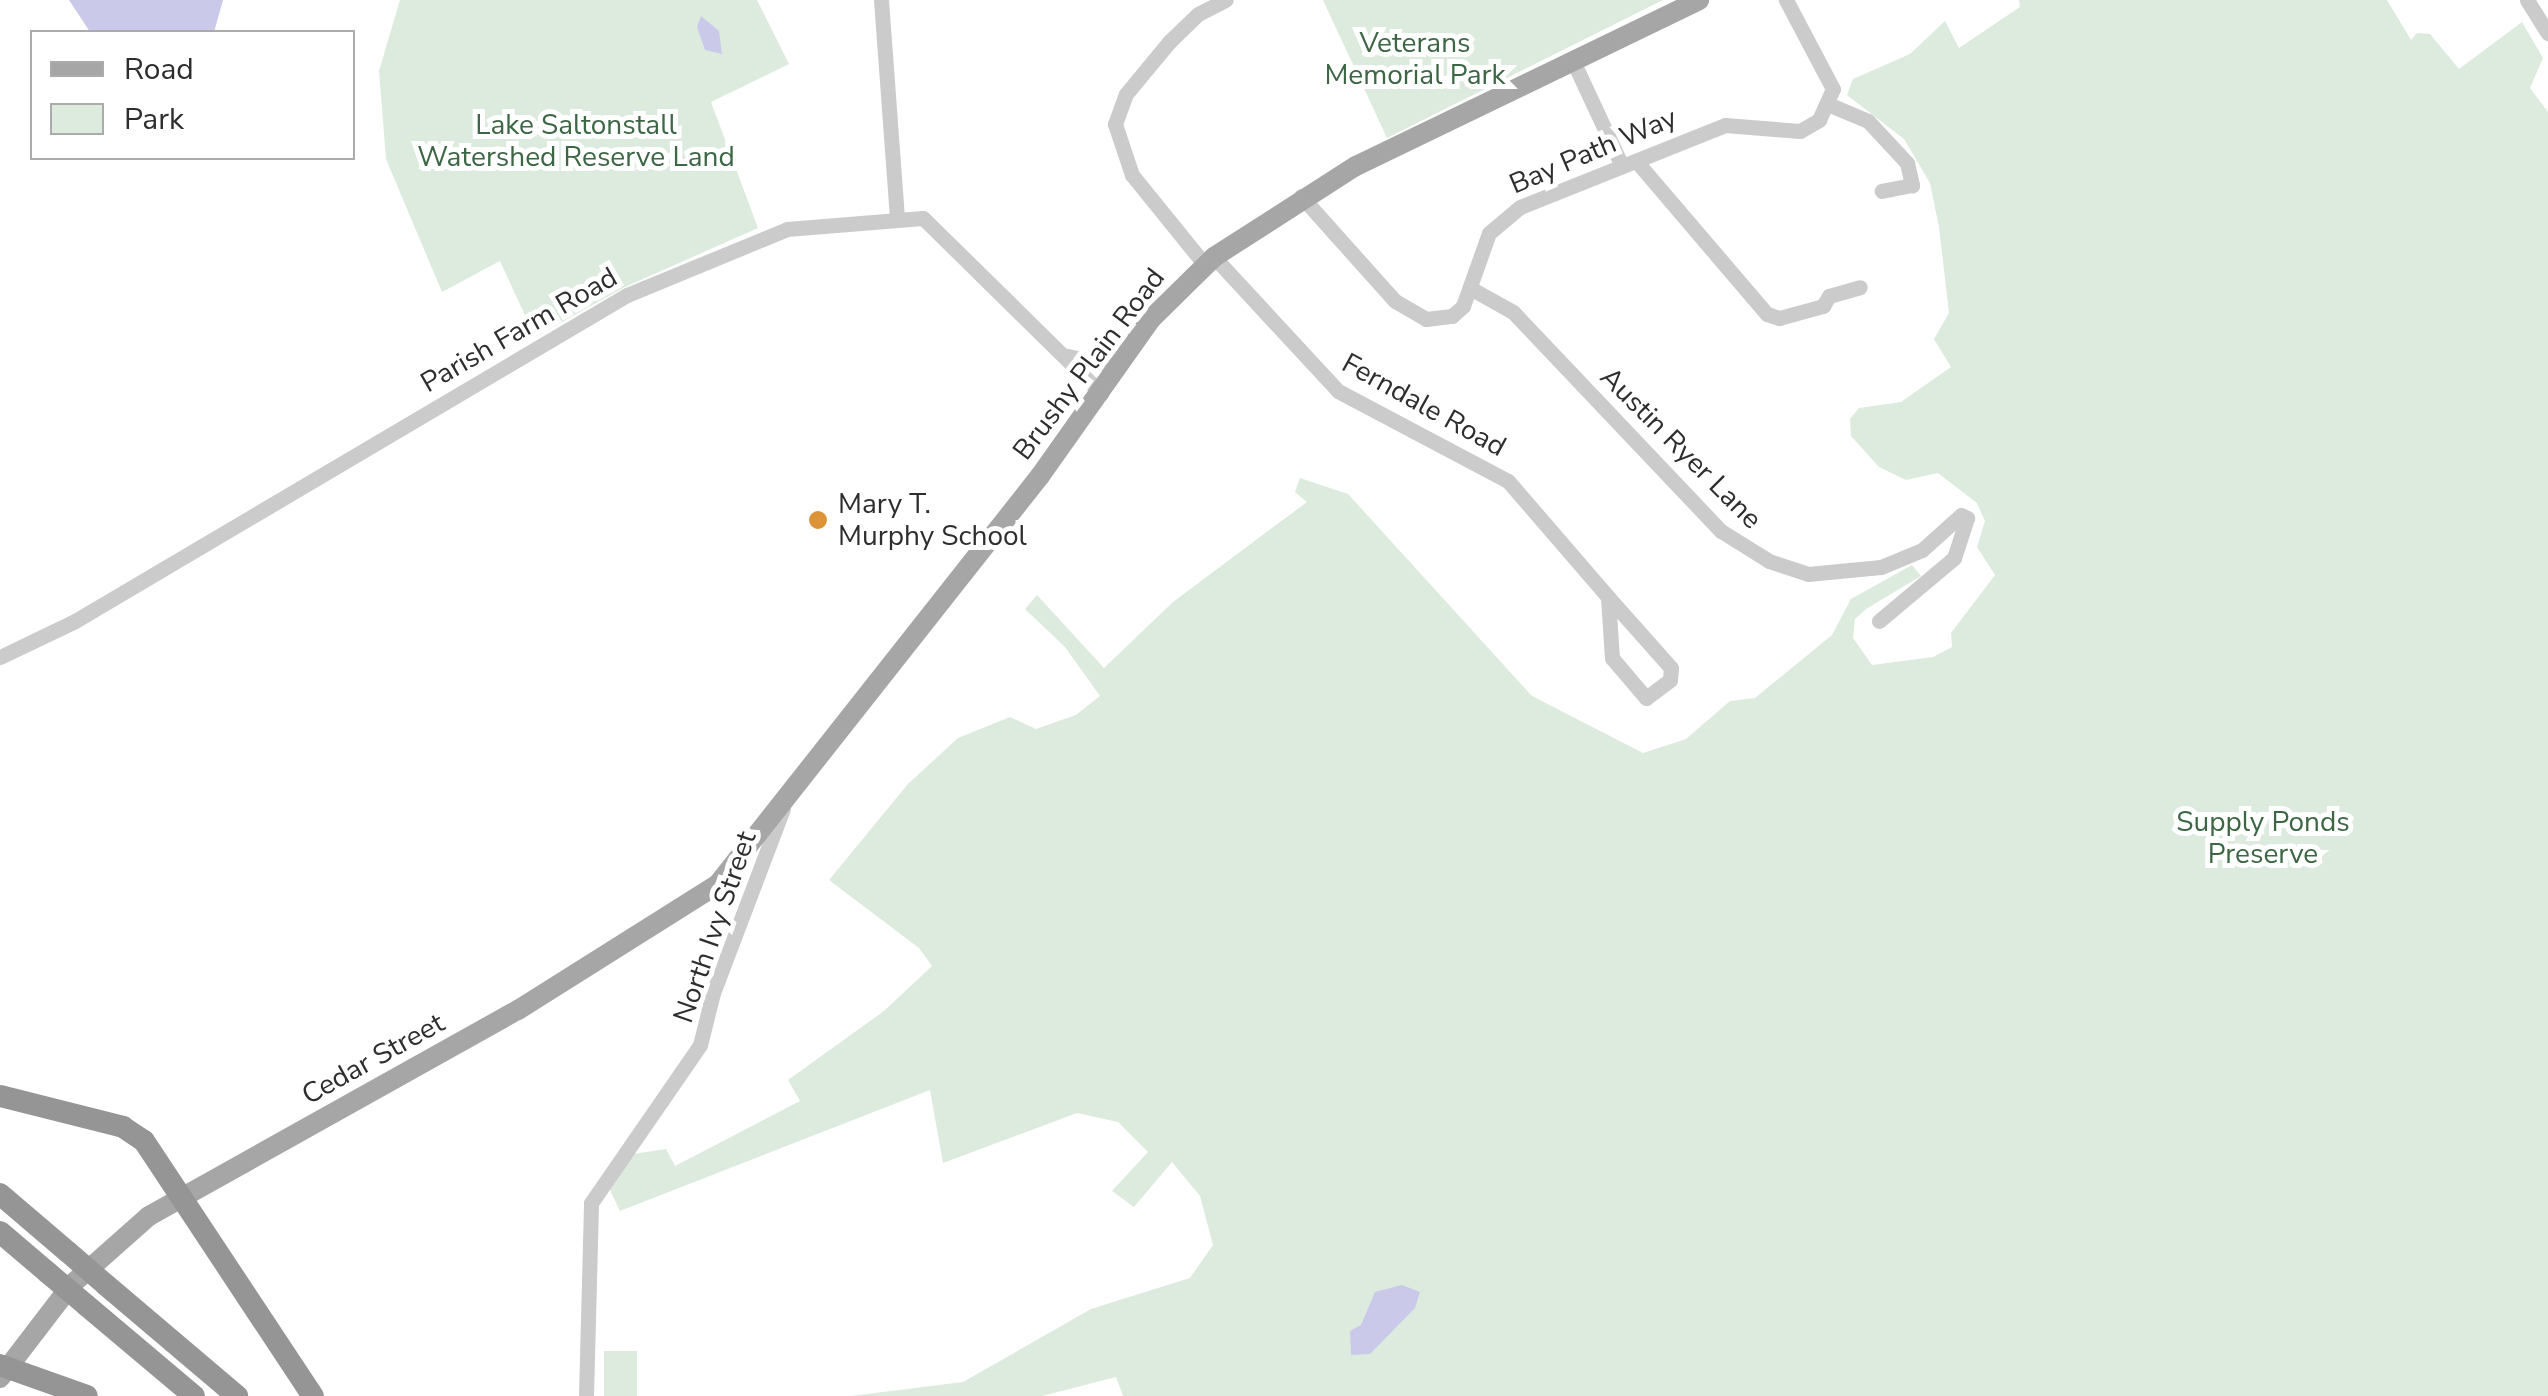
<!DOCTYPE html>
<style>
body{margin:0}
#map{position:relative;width:2548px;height:1396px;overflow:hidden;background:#fff;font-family:"Nunito Sans",sans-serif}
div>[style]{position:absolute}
.green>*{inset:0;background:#dcebdd;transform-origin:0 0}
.water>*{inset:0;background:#cac9ea}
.minor>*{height:15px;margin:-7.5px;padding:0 7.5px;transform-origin:7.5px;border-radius:7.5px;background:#cbcbcb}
.major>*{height:20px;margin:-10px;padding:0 10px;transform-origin:10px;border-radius:10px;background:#a6a6a6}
.highway>*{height:22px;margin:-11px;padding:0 11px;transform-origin:11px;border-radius:11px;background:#959595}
.highway-bridge>*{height:22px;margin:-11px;padding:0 11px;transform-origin:11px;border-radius:11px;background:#959595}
.dots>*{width:28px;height:28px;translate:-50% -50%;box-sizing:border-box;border:5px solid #fff;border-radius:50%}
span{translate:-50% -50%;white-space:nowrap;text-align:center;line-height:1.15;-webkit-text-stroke:10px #fff;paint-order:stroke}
.park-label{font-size:28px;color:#3d6744}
.street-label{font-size:28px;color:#2e2e2e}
.poi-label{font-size:28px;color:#2e2e2e}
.left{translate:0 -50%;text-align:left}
.legend{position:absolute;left:30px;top:30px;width:325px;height:130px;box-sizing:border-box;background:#fff;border:2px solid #ababab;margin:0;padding:12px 18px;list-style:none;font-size:30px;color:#2e2e2e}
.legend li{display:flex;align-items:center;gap:20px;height:50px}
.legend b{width:50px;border:2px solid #ababab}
</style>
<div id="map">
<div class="green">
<i style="clip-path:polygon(400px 0,757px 0,789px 64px,711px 102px,758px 228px,625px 287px,535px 337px,500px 261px,442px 292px,386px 159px,379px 71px)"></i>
<i style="clip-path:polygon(1323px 0,1663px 0,1387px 138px)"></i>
<i style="clip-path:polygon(2019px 0,2387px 0,2411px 40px,2417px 33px,2430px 34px,2459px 69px,2522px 22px,2543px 58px,2530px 88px,2548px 112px,2548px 1396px,1123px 1396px,1116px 1377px,1042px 1396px,851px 1396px,963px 1382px,1091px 1309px,1190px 1278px,1213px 1245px,1200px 1196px,1172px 1162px,1134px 1207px,1112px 1191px,1148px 1152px,1118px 1122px,1077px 1113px,943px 1163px,930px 1090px,620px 1211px,610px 1190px,633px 1154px,666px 1149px,675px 1166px,800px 1101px,788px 1080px,884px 1011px,932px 966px,919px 948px,829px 880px,908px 784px,958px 738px,1010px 717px,1036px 729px,1076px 715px,1100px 696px,1065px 647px,1025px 609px,1037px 595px,1104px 668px,1173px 602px,1307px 502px,1295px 492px,1300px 478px,1348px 494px,1532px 696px,1643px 753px,1686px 739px,1730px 701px,1755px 698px,1832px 635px,1851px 599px,1912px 565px,1921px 576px,1866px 609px,1855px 619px,1853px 638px,1872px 665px,1933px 657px,1952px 647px,1951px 633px,1995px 575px,1977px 547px,1985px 521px,1977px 503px,1938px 473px,1906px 480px,1879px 467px,1851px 436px,1850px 419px,1859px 408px,1901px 402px,1951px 367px,1934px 339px,1949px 313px,1939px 227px,1930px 183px,1904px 139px,1847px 95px,1853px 79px,1910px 54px,1945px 21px,1959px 48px,2020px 7px)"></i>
<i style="left:604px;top:1351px;width:33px;height:45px"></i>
</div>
<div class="water">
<i style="clip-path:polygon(69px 0,223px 0,214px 32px,90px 32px)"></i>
<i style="clip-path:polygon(701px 16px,719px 31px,722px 54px,705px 50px,697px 27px)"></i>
<i style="clip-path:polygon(1402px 1285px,1420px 1292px,1415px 1308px,1370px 1354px,1351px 1355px,1350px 1331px,1361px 1325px,1375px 1292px)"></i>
</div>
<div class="minor">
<i style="left:881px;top:0;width:220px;rotate:85.8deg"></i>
<i style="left:2527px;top:0;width:39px;rotate:58deg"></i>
<i style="left:1573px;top:61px;width:116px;rotate:65deg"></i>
<i style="left:1830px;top:105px;width:41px;rotate:22.8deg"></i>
<i style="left:1868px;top:121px;width:57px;rotate:47.1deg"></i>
<i style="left:1907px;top:163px;width:23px;rotate:77deg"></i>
<i style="left:1912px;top:185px;width:31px;rotate:169deg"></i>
<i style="left:1637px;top:162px;width:200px;rotate:49.5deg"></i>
<i style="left:1767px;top:314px;width:13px;rotate:18deg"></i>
<i style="left:1779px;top:318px;width:46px;rotate:-15.3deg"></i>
<i style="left:1823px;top:306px;width:12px;rotate:-59deg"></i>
<i style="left:1829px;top:296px;width:32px;rotate:-16deg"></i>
<i style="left:1301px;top:196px;width:141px;rotate:48.2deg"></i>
<i style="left:1395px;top:301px;width:36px;rotate:30deg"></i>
<i style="left:1426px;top:319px;width:26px;rotate:-7deg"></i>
<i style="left:1452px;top:316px;width:15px;rotate:-42deg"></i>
<i style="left:1463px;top:306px;width:77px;rotate:-70.4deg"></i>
<i style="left:1489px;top:233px;width:40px;rotate:-40deg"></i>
<i style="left:1520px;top:207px;width:221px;rotate:-21.8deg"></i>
<i style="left:1725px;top:125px;width:75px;rotate:4.6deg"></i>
<i style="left:1800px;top:131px;width:22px;rotate:-30deg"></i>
<i style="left:1819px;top:120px;width:34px;rotate:-66deg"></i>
<i style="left:1833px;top:89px;width:101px;rotate:-117.8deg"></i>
<i style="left:1214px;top:257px;width:183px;rotate:47.2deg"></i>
<i style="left:1338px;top:391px;width:192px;rotate:27.9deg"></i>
<i style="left:1508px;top:481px;width:153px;rotate:49.2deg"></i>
<i style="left:1205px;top:265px;width:116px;rotate:-129deg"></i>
<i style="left:1132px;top:175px;width:54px;rotate:-108.4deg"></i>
<i style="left:1115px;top:124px;width:32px;rotate:-70deg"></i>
<i style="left:1126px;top:94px;width:67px;rotate:-50.4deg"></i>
<i style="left:1169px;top:42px;width:40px;rotate:-44deg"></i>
<i style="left:1198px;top:14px;width:31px;rotate:-27deg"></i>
<i style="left:1470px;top:288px;width:49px;rotate:29.2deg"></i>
<i style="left:1513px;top:312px;width:302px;rotate:46.5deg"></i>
<i style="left:1721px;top:531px;width:57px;rotate:32deg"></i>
<i style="left:1769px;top:561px;width:41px;rotate:18.4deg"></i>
<i style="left:1808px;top:574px;width:73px;rotate:-5.5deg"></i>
<i style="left:1881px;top:567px;width:44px;rotate:-22.5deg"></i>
<i style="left:1922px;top:550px;width:52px;rotate:-41.9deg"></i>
<i style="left:1961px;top:515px;width:7px;rotate:27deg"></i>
<i style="left:1967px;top:518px;width:42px;rotate:108deg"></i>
<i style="left:1954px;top:558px;width:98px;rotate:140deg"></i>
<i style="left:1068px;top:356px;width:35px;rotate:12deg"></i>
<i style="left:1102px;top:363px;width:32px;rotate:-32deg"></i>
<i style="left:1608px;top:597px;width:95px;rotate:48.4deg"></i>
<i style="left:1671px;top:668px;width:12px;rotate:95deg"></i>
<i style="left:1670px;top:680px;width:30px;rotate:143deg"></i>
<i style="left:1646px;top:698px;width:52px;rotate:-130.4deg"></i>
<i style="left:1612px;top:658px;width:61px;rotate:-93.8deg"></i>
<i style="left:0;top:657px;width:83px;rotate:-25.6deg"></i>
<i style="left:75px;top:621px;width:641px;rotate:-30.57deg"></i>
<i style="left:627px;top:295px;width:173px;rotate:-22.4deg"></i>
<i style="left:787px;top:229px;width:136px;rotate:-4.6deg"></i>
<i style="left:923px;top:218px;width:250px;rotate:44.5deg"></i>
<i style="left:586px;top:1396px;width:193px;rotate:-88.5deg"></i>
<i style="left:591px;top:1203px;width:192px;rotate:-55.4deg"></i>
<i style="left:700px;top:1045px;width:54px;rotate:-76deg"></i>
<i style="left:713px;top:993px;width:197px;rotate:-69.2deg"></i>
</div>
<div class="major">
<i style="left:0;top:1378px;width:117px;rotate:-52.6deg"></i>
<i style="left:71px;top:1285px;width:104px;rotate:-41.5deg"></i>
<i style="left:149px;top:1216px;width:423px;rotate:-29.2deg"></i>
<i style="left:518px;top:1010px;width:236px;rotate:-32.2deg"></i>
<i style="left:718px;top:884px;width:520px;rotate:-51.72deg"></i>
<i style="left:1040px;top:476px;width:192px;rotate:-54.7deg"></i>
<i style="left:1151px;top:319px;width:88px;rotate:-44.5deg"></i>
<i style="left:1214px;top:257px;width:169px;rotate:-32.7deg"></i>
<i style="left:1356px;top:166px;width:381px;rotate:-25.8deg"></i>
</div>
<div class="highway">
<i style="left:0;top:1096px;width:127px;rotate:14.1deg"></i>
<i style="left:123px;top:1127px;width:25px;rotate:34deg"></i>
<i style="left:144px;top:1141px;width:306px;rotate:56.5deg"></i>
<i style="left:0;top:1194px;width:89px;rotate:40.5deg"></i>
<i style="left:0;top:1232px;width:62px;rotate:40.4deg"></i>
<i style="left:106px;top:1285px;width:172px;rotate:40.3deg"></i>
<i style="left:86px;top:1305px;width:141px;rotate:40.1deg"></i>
<i style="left:0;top:1365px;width:92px;rotate:19.6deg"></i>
</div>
<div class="highway-bridge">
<i style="left:68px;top:1252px;width:50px;rotate:41deg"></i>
<i style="left:47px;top:1272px;width:51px;rotate:40.2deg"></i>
</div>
<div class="dots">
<i style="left:818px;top:520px;background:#dd9438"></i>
</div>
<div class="park-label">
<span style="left:1415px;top:59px">Veterans<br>Memorial Park</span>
<span style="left:576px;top:141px">Lake Saltonstall<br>Watershed Reserve Land</span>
<span style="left:2263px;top:838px">Supply Ponds<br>Preserve</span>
</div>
<div class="street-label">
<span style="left:1593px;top:151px;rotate:-23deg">Bay Path Way</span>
<span style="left:519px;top:330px;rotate:-30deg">Parish Farm Road</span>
<span style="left:1089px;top:364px;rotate:-53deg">Brushy Plain Road</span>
<span style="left:1424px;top:405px;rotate:29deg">Ferndale Road</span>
<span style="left:1681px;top:448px;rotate:45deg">Austin Ryer Lane</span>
<span style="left:715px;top:927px;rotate:-71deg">North Ivy Street</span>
<span style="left:373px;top:1059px;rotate:-29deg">Cedar Street</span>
</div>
<div class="poi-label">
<span class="left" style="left:838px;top:520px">Mary T.<br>Murphy School</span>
</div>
<ul class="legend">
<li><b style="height:12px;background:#a6a6a6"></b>Road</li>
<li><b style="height:28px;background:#dcebdd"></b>Park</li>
</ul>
</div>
